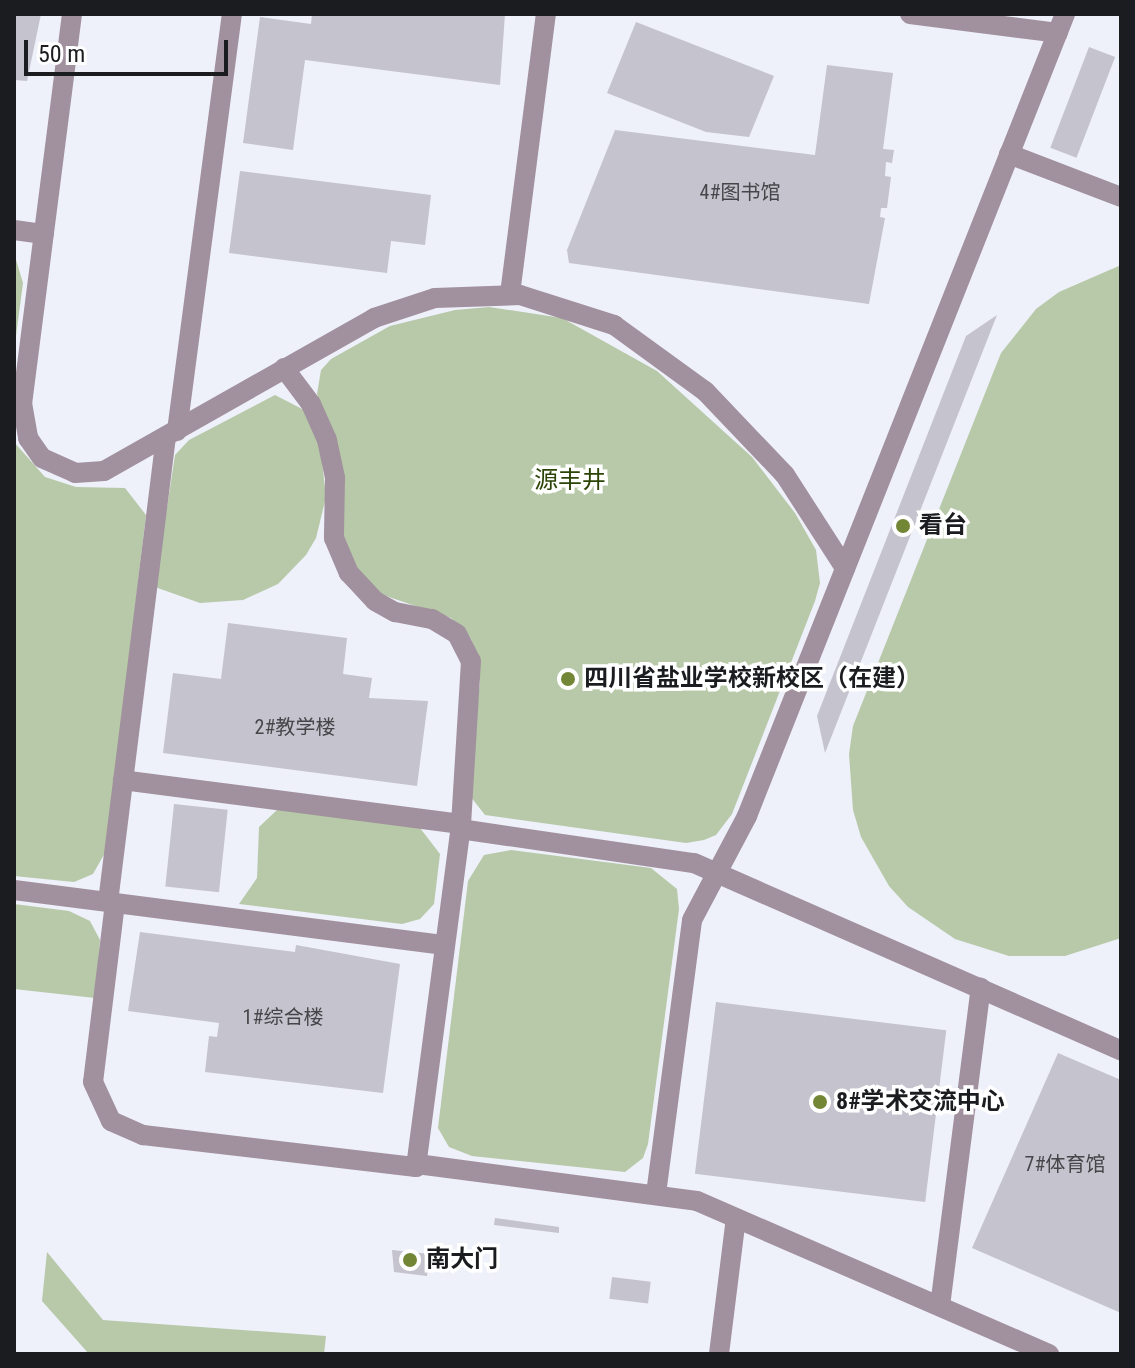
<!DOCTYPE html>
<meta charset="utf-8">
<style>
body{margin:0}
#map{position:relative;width:1135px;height:1368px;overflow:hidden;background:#eef0fa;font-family:"Roboto Condensed","Noto Sans SC",sans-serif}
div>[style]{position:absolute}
.green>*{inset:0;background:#b7c9a8}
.building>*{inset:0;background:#c5c3cd;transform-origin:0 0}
.minor>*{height:20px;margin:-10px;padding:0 10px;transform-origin:10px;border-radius:10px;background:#a1909d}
.dots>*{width:22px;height:22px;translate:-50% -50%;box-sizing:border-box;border:4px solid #fff;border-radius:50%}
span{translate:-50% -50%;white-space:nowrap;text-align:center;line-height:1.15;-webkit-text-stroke:7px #fff;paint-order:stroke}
.number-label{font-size:20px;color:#46464a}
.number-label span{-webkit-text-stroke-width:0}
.park-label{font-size:24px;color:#2b4405}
.poi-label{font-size:24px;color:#1b1c1f;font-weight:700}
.left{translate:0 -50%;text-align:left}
.frame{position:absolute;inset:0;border:16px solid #1b1c1f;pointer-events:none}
.scale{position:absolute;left:24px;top:40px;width:204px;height:36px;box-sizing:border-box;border:4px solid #1b1c1f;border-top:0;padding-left:10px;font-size:24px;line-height:28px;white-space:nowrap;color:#1b1c1f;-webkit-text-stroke:6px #fff;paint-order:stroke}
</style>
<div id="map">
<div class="green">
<i style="clip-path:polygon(14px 253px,23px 283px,14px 351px)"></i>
<i style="clip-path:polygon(1121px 265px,1121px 938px,1065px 956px,1009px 956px,955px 939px,908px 907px,889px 886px,861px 837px,853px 810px,849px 754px,853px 726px,1001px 353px,1036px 309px,1059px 292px)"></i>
<i style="clip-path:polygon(489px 307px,562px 318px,657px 371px,752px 457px,795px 513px,816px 550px,820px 583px,815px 601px,732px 814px,716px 835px,704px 840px,686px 843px,485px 815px,470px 796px,468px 783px,480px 682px,471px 639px,451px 618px,383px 595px,358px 573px,345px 548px,328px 420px,317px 394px,321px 370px,331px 359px,390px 326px,455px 310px)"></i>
<i style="clip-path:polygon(275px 395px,306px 411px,320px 443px,326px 497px,316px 538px,306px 555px,278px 584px,243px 600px,200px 603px,155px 587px,175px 455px,189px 440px)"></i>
<i style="clip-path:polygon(14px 442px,45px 477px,76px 487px,125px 488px,146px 515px,106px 851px,93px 874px,74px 882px,14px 876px)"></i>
<i style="clip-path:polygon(278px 809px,420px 828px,440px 854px,434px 904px,420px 919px,402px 924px,239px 904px,257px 878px,259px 827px)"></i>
<i style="clip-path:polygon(511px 850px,651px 868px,677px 889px,679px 909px,648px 1144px,643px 1158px,625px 1172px,472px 1156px,449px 1147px,438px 1128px,468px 881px,484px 855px)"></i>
<i style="clip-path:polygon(14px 904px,69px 911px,90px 921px,100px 940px,95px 998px,14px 989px)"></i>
<i style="clip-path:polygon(47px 1252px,103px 1320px,326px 1336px,324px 1354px,89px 1354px,42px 1301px)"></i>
</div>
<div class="building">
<i style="clip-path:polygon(14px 14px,41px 14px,27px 81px,14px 80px)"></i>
<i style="clip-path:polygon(312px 14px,505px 14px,500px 85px,305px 60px,293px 150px,243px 143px,260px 17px,311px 24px)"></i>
<i style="clip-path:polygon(636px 22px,774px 76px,749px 137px,706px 132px,607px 93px)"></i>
<i style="left:1089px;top:47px;width:28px;height:108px;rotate:21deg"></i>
<i style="clip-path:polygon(827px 65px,893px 73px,883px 149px,894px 150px,892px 163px,886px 162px,885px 176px,891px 177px,887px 208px,881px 208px,880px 217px,885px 218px,869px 304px,569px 263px,567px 250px,615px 130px,815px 155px)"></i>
<i style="clip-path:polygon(240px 171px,431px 195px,425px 245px,391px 241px,387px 273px,229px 253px)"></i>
<i style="clip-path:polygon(997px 315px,825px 753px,817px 716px,966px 336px)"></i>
<i style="clip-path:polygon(228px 623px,347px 638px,343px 674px,372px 678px,369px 698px,428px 701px,417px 786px,163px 753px,173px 673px,221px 679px)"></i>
<i style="left:174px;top:804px;width:54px;height:83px;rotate:6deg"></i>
<i style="clip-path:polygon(140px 932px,295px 952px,296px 945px,400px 964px,383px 1093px,205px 1072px,209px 1036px,217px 1037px,219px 1023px,128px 1011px)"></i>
<i style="left:716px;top:1002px;width:232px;height:173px;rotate:7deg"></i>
<i style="clip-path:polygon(1058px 1053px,1121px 1080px,1121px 1313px,972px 1248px)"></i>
<i style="clip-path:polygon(495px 1218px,559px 1227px,559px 1233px,494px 1225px)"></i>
<i style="clip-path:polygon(392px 1250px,430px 1254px,427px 1276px,394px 1272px)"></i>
<i style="left:612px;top:1277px;width:39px;height:22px;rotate:7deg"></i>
</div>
<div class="minor">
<i style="left:72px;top:14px;width:392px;rotate:97.3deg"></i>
<i style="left:22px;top:403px;width:36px;rotate:80deg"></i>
<i style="left:28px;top:438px;width:24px;rotate:55deg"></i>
<i style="left:42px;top:458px;width:36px;rotate:24deg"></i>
<i style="left:75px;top:473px;width:29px;rotate:-4deg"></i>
<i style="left:104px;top:471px;width:310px;rotate:-29.5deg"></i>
<i style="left:374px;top:318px;width:64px;rotate:-18.2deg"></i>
<i style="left:435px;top:298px;width:85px;rotate:-2deg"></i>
<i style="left:520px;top:295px;width:99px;rotate:17.7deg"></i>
<i style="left:614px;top:325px;width:112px;rotate:36deg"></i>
<i style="left:705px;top:391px;width:116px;rotate:46.4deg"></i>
<i style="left:785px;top:475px;width:111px;rotate:57.2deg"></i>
<i style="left:910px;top:14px;width:149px;rotate:7.3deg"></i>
<i style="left:1009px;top:154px;width:120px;rotate:21deg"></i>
<i style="left:14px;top:230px;width:30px;rotate:8deg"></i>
<i style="left:510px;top:294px;width:282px;rotate:-82.7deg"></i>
<i style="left:284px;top:368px;width:45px;rotate:53.1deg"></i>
<i style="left:311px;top:404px;width:39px;rotate:66deg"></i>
<i style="left:327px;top:440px;width:39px;rotate:78deg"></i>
<i style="left:335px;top:478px;width:60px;rotate:91deg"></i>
<i style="left:334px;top:538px;width:38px;rotate:67deg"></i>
<i style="left:349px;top:573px;width:38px;rotate:47deg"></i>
<i style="left:375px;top:601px;width:23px;rotate:29deg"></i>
<i style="left:395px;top:612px;width:38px;rotate:11deg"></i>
<i style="left:432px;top:619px;width:29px;rotate:31deg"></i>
<i style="left:457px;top:634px;width:30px;rotate:63deg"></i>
<i style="left:471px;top:661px;width:163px;rotate:93.5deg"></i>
<i style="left:177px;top:431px;width:421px;rotate:-82.5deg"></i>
<i style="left:460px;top:829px;width:236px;rotate:8.3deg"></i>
<i style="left:694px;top:863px;width:466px;rotate:23.7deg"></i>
<i style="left:14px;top:890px;width:434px;rotate:7.3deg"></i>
<i style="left:108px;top:902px;width:469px;rotate:-82.9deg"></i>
<i style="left:115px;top:903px;width:180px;rotate:97deg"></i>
<i style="left:93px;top:1082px;width:43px;rotate:65.2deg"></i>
<i style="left:111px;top:1121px;width:35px;rotate:24deg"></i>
<i style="left:143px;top:1135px;width:275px;rotate:6.7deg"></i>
<i style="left:416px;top:1167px;width:346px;rotate:-82.5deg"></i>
<i style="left:461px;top:824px;width:341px;rotate:-172.6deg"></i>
<i style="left:417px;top:1164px;width:282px;rotate:7.5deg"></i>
<i style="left:697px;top:1201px;width:384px;rotate:23.5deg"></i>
<i style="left:656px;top:1194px;width:276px;rotate:-82.5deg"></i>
<i style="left:692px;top:920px;width:118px;rotate:-62.1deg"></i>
<i style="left:747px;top:816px;width:863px;rotate:-68.37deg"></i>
<i style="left:940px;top:1306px;width:321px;rotate:-82.7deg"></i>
<i style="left:719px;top:1354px;width:137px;rotate:-82.9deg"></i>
</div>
<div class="dots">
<i style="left:903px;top:526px;background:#738635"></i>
<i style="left:568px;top:679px;background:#738635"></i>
<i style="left:820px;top:1102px;background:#738635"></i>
<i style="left:410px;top:1260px;background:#738635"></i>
</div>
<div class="number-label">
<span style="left:740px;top:192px">4#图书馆</span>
<span style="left:295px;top:727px">2#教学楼</span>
<span style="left:283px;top:1017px">1#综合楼</span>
<span style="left:1065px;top:1164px">7#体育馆</span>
</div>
<div class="park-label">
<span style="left:570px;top:481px">源丰井</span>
</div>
<div class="poi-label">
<span class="left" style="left:919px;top:526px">看台</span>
<span class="left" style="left:584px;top:679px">四川省盐业学校新校区（在建）</span>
<span class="left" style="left:836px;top:1102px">8#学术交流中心</span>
<span class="left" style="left:426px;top:1260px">南大门</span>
</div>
<div class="frame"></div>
<div class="scale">50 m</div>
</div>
